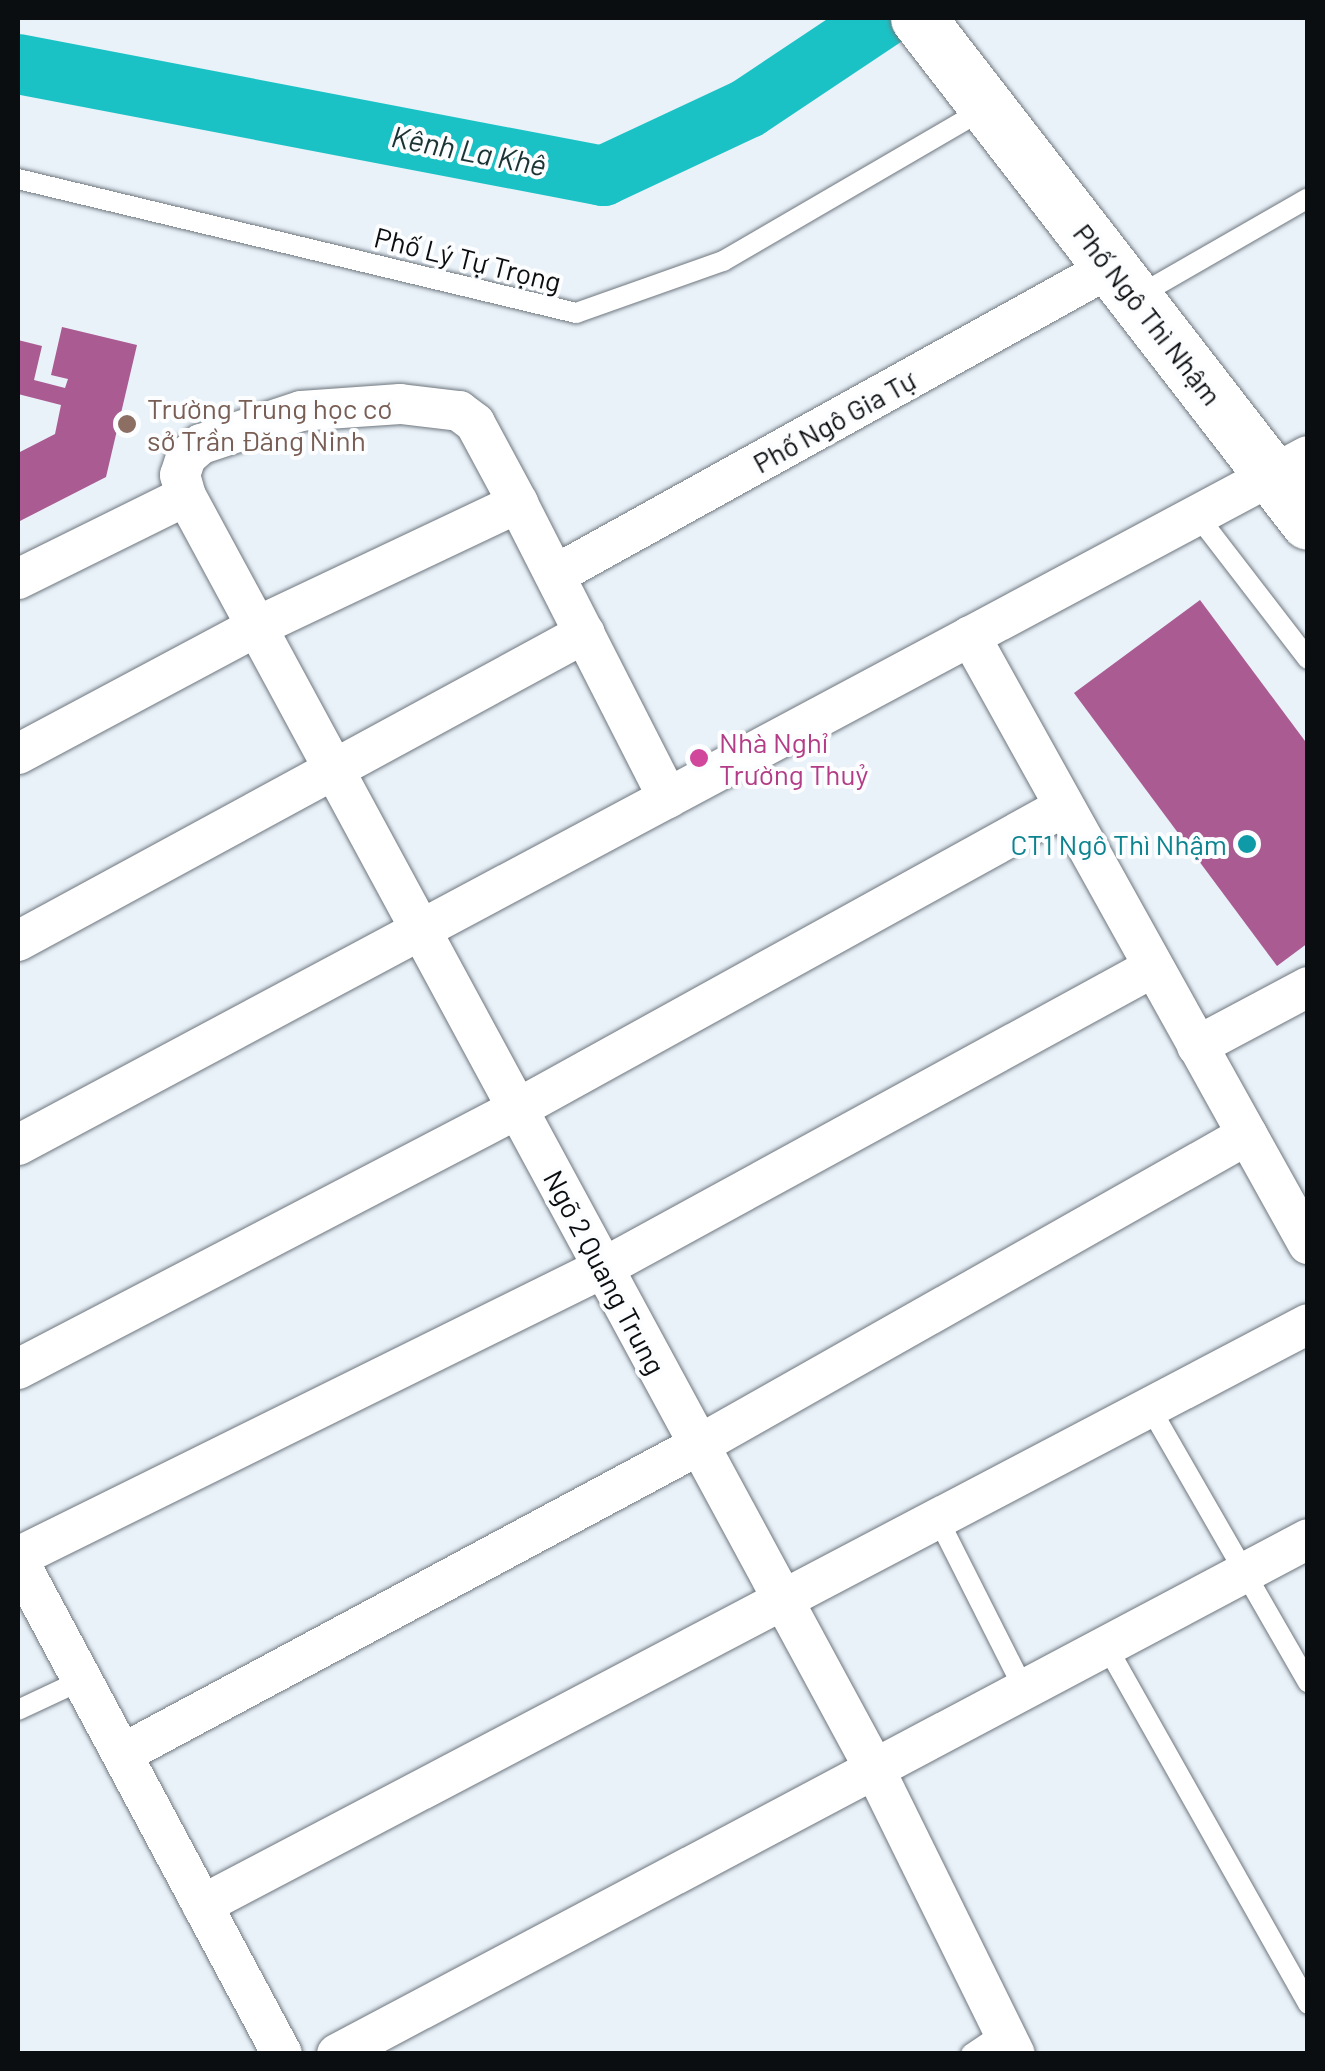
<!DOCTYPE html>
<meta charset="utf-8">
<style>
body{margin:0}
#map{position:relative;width:1325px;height:2071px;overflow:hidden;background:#e9f1f9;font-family:Barlow,sans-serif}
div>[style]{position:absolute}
.river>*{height:60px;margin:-30px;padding:0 30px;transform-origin:30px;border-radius:30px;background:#1bc2c5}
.building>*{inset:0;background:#a95b92}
.roads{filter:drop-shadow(0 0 2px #6f777e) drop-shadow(0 0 2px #6f777e)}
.service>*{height:20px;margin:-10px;padding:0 10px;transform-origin:10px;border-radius:10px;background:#fff}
.minor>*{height:40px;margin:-20px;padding:0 20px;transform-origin:20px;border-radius:20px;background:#fff}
.secondary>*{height:55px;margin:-27.5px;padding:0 27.5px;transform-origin:27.5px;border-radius:27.5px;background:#fff}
.dots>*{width:28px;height:28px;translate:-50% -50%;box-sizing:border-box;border:5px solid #fcfdff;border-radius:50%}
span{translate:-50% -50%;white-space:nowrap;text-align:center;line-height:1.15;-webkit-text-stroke:8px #fcfdff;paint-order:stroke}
.street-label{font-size:28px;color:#0b0e10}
.education-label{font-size:28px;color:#785e54}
.left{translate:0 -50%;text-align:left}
.hotel-label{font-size:28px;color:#b23c85}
.culture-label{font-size:28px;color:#0d838f}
.right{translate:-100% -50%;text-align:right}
.water-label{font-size:30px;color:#1b3333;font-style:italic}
.frame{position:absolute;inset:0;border:20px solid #0b0e10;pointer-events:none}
</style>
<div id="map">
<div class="river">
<i style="left:18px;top:64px;width:596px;rotate:10.84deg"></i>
<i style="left:603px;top:176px;width:160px;rotate:-25.1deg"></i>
<i style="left:748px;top:108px;width:162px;rotate:-33.7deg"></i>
</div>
<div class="building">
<i style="clip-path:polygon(62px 327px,137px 345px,106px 477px,18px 522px,18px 453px,55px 434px,61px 405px,18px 394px,18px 340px,42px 346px,34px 380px,65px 388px,68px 379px,51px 375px)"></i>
<i style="clip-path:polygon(1200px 600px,1308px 745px,1308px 943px,1277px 966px,1074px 693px)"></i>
</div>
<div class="roads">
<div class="service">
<i style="left:18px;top:179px;width:574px;rotate:13.5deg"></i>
<i style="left:576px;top:313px;width:156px;rotate:-19.5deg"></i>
<i style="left:723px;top:261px;width:302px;rotate:-30.2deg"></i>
<i style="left:1136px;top:297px;width:198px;rotate:-29.9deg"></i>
<i style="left:1197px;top:515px;width:182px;rotate:52.4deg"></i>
<i style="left:1149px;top:1406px;width:319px;rotate:60.1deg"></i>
<i style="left:937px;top:1517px;width:195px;rotate:63.2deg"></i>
<i style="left:1107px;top:1647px;width:410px;rotate:60.6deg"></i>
<i style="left:18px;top:1710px;width:71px;rotate:-25.1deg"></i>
<i style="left:971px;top:2054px;width:41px;rotate:-34.1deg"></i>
</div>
<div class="minor">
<i style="left:555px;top:575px;width:638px;rotate:-28.98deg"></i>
<i style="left:18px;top:579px;width:187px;rotate:-26.3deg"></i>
<i style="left:970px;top:636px;width:696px;rotate:60.93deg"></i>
<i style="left:18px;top:754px;width:270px;rotate:-28.1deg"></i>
<i style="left:256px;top:627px;width:290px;rotate:-25.3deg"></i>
<i style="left:668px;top:798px;width:331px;rotate:-117deg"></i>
<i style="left:518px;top:503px;width:91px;rotate:-118.3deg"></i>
<i style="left:475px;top:423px;width:20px;rotate:-143deg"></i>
<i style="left:459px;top:411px;width:59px;rotate:-173.2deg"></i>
<i style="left:400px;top:404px;width:99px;rotate:176deg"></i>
<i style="left:301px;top:411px;width:105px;rotate:161.7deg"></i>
<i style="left:201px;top:444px;width:20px;rotate:139deg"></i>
<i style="left:186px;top:457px;width:19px;rotate:108deg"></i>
<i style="left:180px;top:475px;width:22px;rotate:74deg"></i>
<i style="left:186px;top:496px;width:1448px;rotate:61.59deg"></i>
<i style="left:875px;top:1770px;width:317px;rotate:63.8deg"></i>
<i style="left:18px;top:941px;width:645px;rotate:-28.51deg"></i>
<i style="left:1197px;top:1046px;width:126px;rotate:-28deg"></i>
<i style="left:18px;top:1145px;width:1462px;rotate:-28.11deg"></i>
<i style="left:18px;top:1369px;width:563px;rotate:-27.52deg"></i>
<i style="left:517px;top:1109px;width:623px;rotate:-28.91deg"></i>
<i style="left:18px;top:1557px;width:652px;rotate:-26.29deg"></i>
<i style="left:603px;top:1268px;width:623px;rotate:-28.66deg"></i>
<i style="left:18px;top:1560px;width:560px;rotate:61.88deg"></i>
<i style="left:122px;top:1754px;width:655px;rotate:-28.17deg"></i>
<i style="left:699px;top:1445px;width:630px;rotate:-29.5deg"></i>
<i style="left:202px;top:1905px;width:1249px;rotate:-27.71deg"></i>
<i style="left:337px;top:2054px;width:1099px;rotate:-27.94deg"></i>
</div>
<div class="secondary">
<i style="left:918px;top:18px;width:637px;rotate:52.27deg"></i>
</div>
</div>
<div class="dots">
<i style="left:127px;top:424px;background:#8d6e63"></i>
<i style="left:699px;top:758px;background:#d1479c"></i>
<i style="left:1247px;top:844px;background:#0f9aa8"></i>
</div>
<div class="street-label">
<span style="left:468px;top:259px;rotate:14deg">Phố Lý Tự Trọng</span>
<span style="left:1148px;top:314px;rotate:52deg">Phố Ngô Thì Nhậm</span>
<span style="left:834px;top:421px;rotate:-29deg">Phố Ngô Gia Tự</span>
<span style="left:605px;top:1272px;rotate:62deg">Ngõ 2 Quang Trung</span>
</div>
<div class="education-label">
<span class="left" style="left:147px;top:424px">Trường Trung học cơ<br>sở Trần Đăng Ninh</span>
</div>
<div class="hotel-label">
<span class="left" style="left:719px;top:758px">Nhà Nghỉ<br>Trường Thuỷ</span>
</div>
<div class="culture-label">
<span class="right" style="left:1227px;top:844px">CT1 Ngô Thì Nhậm</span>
</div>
<div class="water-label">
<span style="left:469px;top:150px;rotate:11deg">Kênh La Khê</span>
</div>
<div class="frame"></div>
</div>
